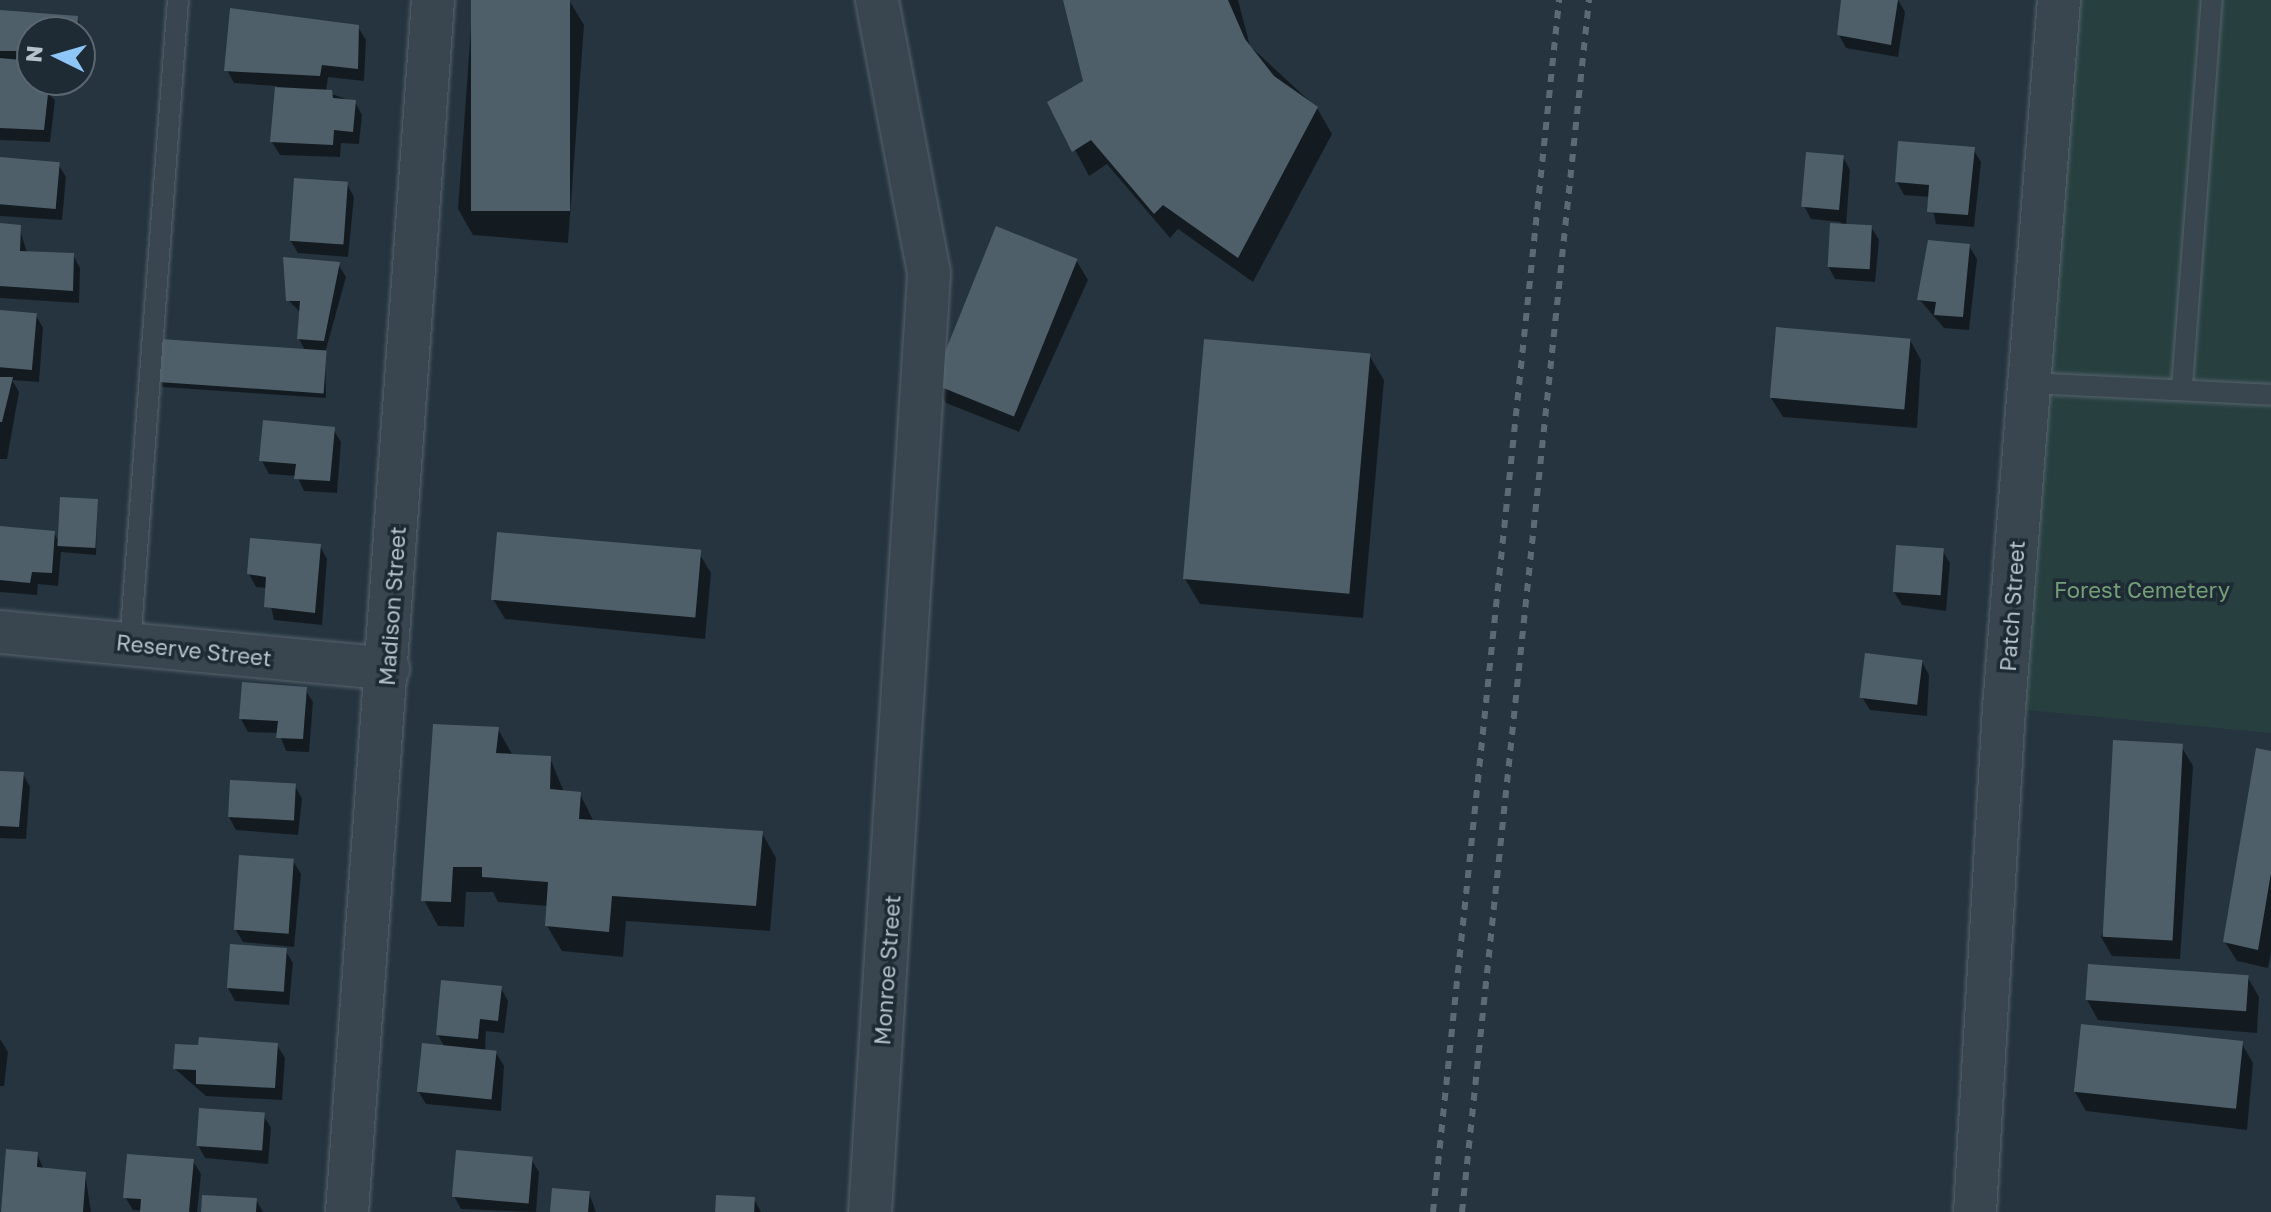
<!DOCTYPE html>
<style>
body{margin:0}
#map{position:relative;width:2271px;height:1212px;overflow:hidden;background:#25343f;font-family:"Golos Text",sans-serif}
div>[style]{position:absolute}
.green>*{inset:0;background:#27403f}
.shadow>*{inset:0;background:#0007}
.building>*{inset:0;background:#4e5f6a;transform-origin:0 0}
.roads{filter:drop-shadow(0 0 2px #57646d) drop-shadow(0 0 2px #57646d)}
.lane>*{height:20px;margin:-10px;padding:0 10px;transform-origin:10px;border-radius:10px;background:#39464f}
.street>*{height:42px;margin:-21px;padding:0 21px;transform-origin:21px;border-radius:21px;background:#39464f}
.rail>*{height:6px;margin-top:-3px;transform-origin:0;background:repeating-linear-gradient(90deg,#5b6b76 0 8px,transparent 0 16px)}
span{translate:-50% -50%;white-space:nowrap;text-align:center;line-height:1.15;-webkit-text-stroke:7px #1e2b34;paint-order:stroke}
.park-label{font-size:22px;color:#749f77}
.street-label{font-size:22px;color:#b6c1ca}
.north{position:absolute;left:16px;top:16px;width:80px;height:80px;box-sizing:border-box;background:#1e2b34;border:2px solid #5b6770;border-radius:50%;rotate:275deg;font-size:22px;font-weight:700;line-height:32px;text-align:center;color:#b6c1ca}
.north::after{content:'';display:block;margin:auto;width:28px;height:36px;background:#8ec7f7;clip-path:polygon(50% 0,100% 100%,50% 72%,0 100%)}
</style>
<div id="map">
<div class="green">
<i style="clip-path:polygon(2059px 0,2271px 0,2271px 733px,2004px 708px)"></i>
</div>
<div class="shadow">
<i style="clip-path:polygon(473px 0,569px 0,584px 25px,568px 243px,473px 235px,458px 209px)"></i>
<i style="clip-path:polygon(1069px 0,1238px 0,1250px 46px,1317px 108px,1332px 134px,1253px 282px,1178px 229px,1170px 238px,1107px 164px,1089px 176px,1050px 103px,1085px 82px)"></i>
<i style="clip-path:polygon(1843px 0,1898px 0,1905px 12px,1898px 57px,1846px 48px,1839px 35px)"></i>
<i style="clip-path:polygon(0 12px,77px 18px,84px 31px,80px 51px,80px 32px,32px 32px,32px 80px,55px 100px,50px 142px,0 140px)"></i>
<i style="clip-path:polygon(358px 27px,366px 40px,364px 81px,328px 77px,326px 92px,355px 102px,362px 115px,359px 144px,341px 143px,340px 157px,280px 155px,272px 142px,277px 86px,234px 83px,227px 70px)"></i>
<i style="clip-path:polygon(1973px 149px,1981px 162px,1974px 227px,1936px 224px,1930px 197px,1904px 195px,1897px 182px)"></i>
<i style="clip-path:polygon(1843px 157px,1850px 170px,1846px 226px,1871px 227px,1879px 240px,1875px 282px,1835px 279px,1828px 266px,1841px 222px,1811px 219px,1804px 206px)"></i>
<i style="clip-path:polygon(0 159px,58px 164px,66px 177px,62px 220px,0 216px)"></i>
<i style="clip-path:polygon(347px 184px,354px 197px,348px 257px,298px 253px,290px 240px)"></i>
<i style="clip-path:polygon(0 225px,19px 226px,27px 253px,73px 255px,80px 268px,79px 303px,0 298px)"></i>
<i style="clip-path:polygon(1969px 246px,1977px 259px,1969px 330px,1944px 328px,1919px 299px)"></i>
<i style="clip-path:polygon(1076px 260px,1088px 280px,1019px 432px,946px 403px,934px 383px)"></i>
<i style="clip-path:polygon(338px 264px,346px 277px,325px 353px,326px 398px,163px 387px,160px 381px,306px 352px,299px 339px,301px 313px,288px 300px)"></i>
<i style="clip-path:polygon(0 312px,36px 315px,43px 328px,39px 382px,12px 380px,19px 392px,7px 459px,0 459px)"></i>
<i style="clip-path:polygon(1910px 340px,1921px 360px,1917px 428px,1783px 417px,1771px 398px)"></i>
<i style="clip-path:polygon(1369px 355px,1384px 380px,1363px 618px,1200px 604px,1185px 579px)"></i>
<i style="clip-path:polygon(333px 429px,341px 442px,337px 493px,304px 491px,297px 476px,269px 474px,262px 461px)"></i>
<i style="clip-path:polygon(97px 501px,96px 555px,61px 552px,58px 586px,38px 584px,37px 595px,0 592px,0 528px,54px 533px,60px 544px)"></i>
<i style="clip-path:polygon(320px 546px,327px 559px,322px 625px,274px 620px,267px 588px,256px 587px,249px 574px)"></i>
<i style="clip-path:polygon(1942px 550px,1950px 563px,1946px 611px,1902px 605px,1894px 592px)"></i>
<i style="clip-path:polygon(699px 553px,711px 573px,705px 639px,505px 619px,493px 599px)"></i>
<i style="clip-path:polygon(1922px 662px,1929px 675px,1927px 716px,1870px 710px,1862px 697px)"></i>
<i style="clip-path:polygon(305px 689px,313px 702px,309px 752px,286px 751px,279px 733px,248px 732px,241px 719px)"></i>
<i style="clip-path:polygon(498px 729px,512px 754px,550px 758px,564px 792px,580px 794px,594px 822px,762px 833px,776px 858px,770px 931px,626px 921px,623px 957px,562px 951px,547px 926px,548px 906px,498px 902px,493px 892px,466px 892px,464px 927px,438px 926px,424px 900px)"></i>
<i style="clip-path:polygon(2181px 746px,2193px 766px,2180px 959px,2112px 956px,2101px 937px)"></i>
<i style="clip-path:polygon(2271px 753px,2271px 953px,2268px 968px,2237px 961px,2225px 942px)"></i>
<i style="clip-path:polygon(0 773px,23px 774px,30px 787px,26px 839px,0 838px)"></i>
<i style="clip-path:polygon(295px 786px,302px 799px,298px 835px,236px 830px,229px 817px)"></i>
<i style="clip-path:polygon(293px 861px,301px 874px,294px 947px,243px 942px,235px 929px)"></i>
<i style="clip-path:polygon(285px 950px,293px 963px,289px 1005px,235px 1001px,228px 988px)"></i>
<i style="clip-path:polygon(2248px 978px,2259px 997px,2257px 1033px,2098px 1020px,2087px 1000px)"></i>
<i style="clip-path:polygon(501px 988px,508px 1001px,504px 1033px,486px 1031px,485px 1052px,496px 1053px,504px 1066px,501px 1111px,426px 1104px,418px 1091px,445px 1048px,438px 1035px)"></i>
<i style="clip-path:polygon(0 1039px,8px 1052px,4px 1086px,0 1086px)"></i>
<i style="clip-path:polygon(2242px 1044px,2253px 1063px,2247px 1130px,2086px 1111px,2075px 1092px)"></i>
<i style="clip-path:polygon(277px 1045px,285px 1058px,282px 1100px,206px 1096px,175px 1069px)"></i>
<i style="clip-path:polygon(263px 1115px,271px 1128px,268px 1164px,205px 1158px,198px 1145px)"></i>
<i style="clip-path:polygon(37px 1154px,44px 1170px,85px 1173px,91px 1212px,3px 1212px)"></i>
<i style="clip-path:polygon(531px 1159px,539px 1172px,536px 1212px,461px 1209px,454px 1196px)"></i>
<i style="clip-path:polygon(193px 1161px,201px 1174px,197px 1212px,133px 1210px,125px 1197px)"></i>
<i style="clip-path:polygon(589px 1193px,596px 1212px,553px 1212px)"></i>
<i style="clip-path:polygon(754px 1199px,761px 1212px,694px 1212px,717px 1212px)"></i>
<i style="clip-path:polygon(256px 1200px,263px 1212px,203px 1212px)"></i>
</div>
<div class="building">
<i style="left:471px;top:0;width:99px;height:211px"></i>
<i style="clip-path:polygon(1063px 0,1228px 0,1245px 39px,1274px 76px,1318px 107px,1238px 258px,1163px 205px,1154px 214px,1091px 140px,1072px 152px,1047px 102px,1083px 81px)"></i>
<i style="clip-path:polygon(1841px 0,1898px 0,1891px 45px,1837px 35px)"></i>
<i style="clip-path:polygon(230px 8px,359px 25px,358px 69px,322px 65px,320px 76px,224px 71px)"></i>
<i style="clip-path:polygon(0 10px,78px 16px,77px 32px,32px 32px,32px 51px,0 51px)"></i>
<i style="clip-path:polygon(0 58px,32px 61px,31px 84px,49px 85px,44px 130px,0 128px)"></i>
<i style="clip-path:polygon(275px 87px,332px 90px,333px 98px,356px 100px,353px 132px,334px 130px,333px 145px,270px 142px)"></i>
<i style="clip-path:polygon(1898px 141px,1975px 147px,1968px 215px,1927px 212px,1929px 185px,1895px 182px)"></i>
<i style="left:1806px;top:152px;width:38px;height:55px;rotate:5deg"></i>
<i style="left:0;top:157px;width:60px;height:47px;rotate:5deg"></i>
<i style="left:294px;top:178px;width:54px;height:63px;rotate:4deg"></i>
<i style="clip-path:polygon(0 223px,21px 225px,20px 251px,74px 253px,73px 291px,0 286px)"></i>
<i style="left:1830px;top:223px;width:42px;height:44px;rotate:3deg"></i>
<i style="left:996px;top:226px;width:88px;height:170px;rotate:22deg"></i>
<i style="clip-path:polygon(1928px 240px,1970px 244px,1963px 317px,1934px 315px,1936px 302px,1917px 300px)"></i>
<i style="clip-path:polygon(283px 257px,340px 262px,324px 341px,297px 339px,300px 301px,286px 301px)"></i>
<i style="left:0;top:310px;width:37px;height:57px;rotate:5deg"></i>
<i style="left:1776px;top:327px;width:135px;height:71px;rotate:5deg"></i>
<i style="left:161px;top:339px;width:166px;height:43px;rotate:4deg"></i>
<i style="left:1204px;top:339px;width:167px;height:241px;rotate:5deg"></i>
<i style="clip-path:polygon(0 377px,13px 377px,2px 422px,0 422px)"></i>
<i style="clip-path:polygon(263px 420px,335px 427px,330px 481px,294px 479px,296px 464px,259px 461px)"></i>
<i style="left:60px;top:497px;width:38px;height:49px;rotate:3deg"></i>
<i style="clip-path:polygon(0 526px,55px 531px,52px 573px,32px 572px,30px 583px,0 580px)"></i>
<i style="left:497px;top:532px;width:205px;height:68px;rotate:5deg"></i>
<i style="clip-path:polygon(250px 538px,321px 544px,315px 613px,264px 607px,266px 577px,247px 574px)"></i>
<i style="left:1896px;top:545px;width:48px;height:47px;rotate:4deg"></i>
<i style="left:1865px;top:653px;width:58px;height:45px;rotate:7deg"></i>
<i style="clip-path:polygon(242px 682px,307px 687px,303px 739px,276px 738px,278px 721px,239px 719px)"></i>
<i style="clip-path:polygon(433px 724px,499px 727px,496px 753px,551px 756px,550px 789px,581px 792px,579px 819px,763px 831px,756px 906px,612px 896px,609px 932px,545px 926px,548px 882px,482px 877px,482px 867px,453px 867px,451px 902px,421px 901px)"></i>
<i style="left:2113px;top:740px;width:70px;height:197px;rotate:3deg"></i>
<i style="clip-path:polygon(2256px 748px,2271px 751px,2271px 873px,2258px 950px,2223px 942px)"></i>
<i style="clip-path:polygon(0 771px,24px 772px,19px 827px,0 826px)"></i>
<i style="left:230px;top:780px;width:66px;height:37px;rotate:3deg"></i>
<i style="left:239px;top:855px;width:55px;height:75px;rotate:4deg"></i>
<i style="left:230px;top:944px;width:57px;height:44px;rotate:4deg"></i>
<i style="left:2088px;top:964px;width:161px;height:36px;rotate:4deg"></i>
<i style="clip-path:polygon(441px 980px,502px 986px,498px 1021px,480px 1019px,478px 1039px,436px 1035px)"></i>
<i style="left:2081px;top:1024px;width:163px;height:68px;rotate:6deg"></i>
<i style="clip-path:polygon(199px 1037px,278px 1043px,275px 1088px,196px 1084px,196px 1070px,173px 1069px,175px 1044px,198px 1045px)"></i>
<i style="left:422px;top:1043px;width:75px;height:49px;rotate:6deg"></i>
<i style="left:199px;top:1108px;width:66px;height:38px;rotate:4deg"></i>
<i style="clip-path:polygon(6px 1149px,38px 1152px,37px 1167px,86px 1172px,83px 1212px,1px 1212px)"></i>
<i style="left:456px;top:1150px;width:77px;height:47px;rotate:5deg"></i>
<i style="clip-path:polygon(127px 1154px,194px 1159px,189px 1212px,140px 1212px,141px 1199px,123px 1198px)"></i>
<i style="left:552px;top:1188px;width:38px;height:24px;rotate:5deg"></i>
<i style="clip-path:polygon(202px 1195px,257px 1198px,256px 1212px,201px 1212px)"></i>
<i style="left:716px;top:1195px;width:39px;height:17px;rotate:3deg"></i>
</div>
<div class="roads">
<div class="lane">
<i style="left:2029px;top:383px;width:242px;rotate:2.8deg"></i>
<i style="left:2182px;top:386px;width:387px;rotate:-85.6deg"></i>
<i style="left:130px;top:644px;width:646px;rotate:-85.74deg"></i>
</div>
<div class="street">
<i style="left:0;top:632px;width:390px;rotate:5.4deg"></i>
<i style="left:347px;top:1212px;width:1215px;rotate:-85.94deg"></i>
<i style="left:870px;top:1212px;width:941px;rotate:-86.4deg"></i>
<i style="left:929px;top:273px;width:278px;rotate:-100.8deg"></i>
<i style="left:1975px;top:1212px;width:505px;rotate:-86.71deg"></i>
<i style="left:2004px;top:708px;width:710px;rotate:-85.56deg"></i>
</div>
</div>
<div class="rail">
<i style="left:1433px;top:1212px;width:1219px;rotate:-84.06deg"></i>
<i style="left:1462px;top:1212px;width:1219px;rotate:-84.02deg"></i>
</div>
<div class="park-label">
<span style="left:2142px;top:590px">Forest Cemetery</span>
</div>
<div class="street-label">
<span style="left:392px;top:606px;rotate:-86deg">Madison Street</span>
<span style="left:2012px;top:606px;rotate:-86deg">Patch Street</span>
<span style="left:194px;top:650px;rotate:6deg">Reserve Street</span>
<span style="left:887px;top:970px;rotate:-86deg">Monroe Street</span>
</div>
<div class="north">N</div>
</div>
